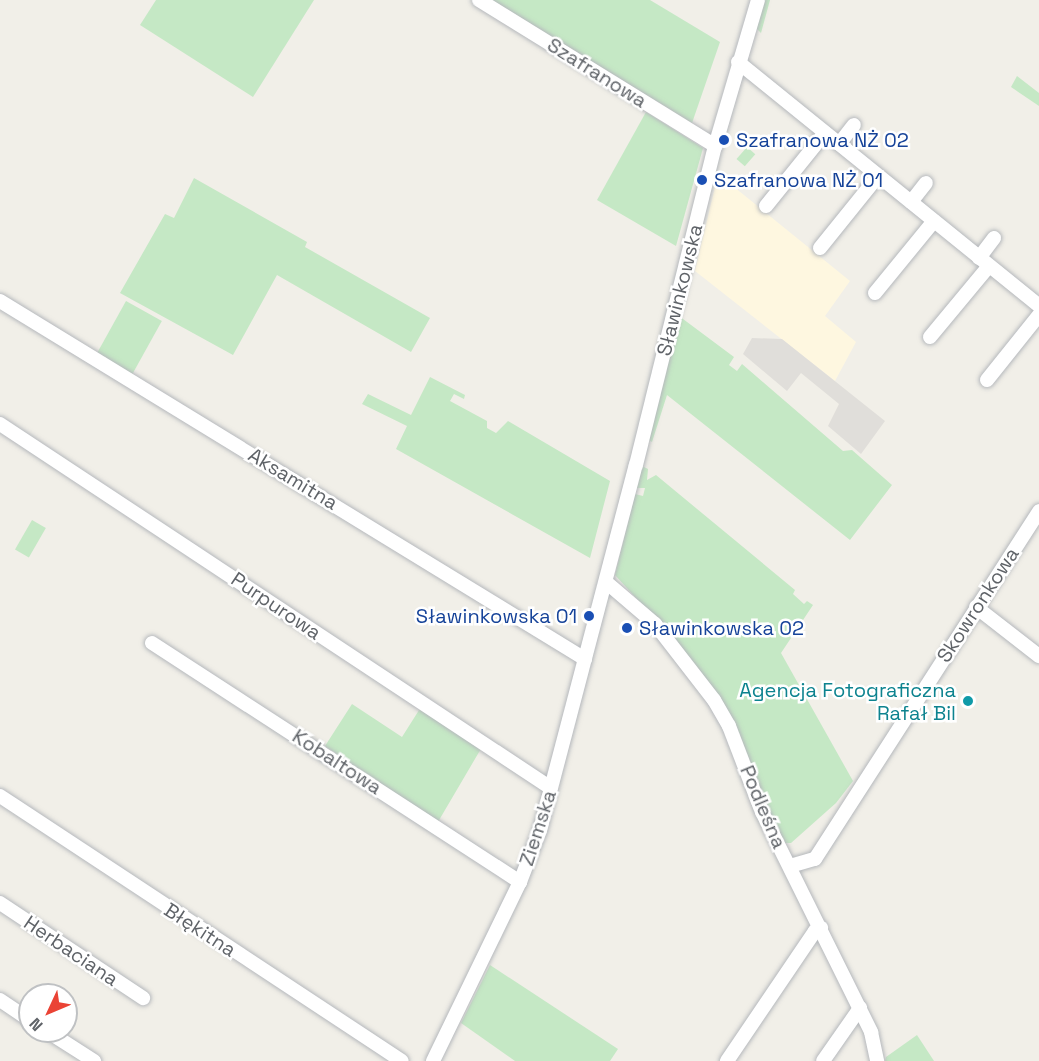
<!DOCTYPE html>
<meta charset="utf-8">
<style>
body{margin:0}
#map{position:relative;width:1039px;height:1061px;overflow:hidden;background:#f1efe8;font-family:"Space Grotesk",sans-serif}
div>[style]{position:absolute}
.commercial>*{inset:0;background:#fef7e0}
.industrial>*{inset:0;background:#e0deda}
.green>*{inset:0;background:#c5e8c5;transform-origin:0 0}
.roads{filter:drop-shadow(0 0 2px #b5b8bc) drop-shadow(0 0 2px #b5b8bc)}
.minor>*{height:14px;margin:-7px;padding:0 7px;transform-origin:7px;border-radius:7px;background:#fff}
.dots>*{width:16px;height:16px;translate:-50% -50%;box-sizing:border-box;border:3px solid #fff;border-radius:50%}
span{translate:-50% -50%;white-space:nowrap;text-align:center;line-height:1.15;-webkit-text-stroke:5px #fff;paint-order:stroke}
.street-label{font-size:20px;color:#5f6368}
.transit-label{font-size:20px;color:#164399}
.left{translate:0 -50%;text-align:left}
.right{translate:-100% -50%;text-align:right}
.culture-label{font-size:20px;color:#0d838f}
.north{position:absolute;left:18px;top:983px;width:60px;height:60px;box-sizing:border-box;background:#fff;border:2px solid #bfc1c3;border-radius:50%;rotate:226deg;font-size:16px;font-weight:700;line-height:24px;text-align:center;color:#5f6368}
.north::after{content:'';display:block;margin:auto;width:21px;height:27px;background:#ea4335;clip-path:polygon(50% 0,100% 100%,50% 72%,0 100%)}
</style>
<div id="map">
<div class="commercial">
<i style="clip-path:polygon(718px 174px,850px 281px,825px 316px,856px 342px,835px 381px,695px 271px)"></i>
</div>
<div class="industrial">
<i style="clip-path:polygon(752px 338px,782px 339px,885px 421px,861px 454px,828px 426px,839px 404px,801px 373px,787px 391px,743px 354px)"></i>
</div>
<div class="green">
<i style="clip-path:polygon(156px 0,314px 0,253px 97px,140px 25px)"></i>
<i style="clip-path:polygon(492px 0,650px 0,720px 42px,692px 123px)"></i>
<i style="clip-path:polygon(764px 0,770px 0,761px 33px,755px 27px)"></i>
<i style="clip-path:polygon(1017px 76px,1039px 93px,1039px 106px,1011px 87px)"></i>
<i style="clip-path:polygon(646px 112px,703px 148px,676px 246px,597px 200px)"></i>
<i style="left:747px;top:147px;width:11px;height:16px;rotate:41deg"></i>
<i style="clip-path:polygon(194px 178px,307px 242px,305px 247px,430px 318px,411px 352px,277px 275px,233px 355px,120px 293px,165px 214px,174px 218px)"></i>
<i style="left:126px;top:301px;width:41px;height:61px;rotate:29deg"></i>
<i style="clip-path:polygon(679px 316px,734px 357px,729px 365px,737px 371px,742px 364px,843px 451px,852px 450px,892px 485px,850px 540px,667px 395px,652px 442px,645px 438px)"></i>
<i style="clip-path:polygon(430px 377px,465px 395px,464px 399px,454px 394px,450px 401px,487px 421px,487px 428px,496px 433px,508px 421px,610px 481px,590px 558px,396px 449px,407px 426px,362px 404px,368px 394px,411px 415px)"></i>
<i style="clip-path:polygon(642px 466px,648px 469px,647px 480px,656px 475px,795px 590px,793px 594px,804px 604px,807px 601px,813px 605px,781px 653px,853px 781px,836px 803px,791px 843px,784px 843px,768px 812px,717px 695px,677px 643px,615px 575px,635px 494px,643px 496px,645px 488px,636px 488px)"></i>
<i style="left:32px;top:520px;width:16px;height:34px;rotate:30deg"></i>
<i style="clip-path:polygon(352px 704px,402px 737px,421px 707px,482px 747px,435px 827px,349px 769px,352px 764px,325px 746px)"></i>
<i style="clip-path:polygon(490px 965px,618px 1049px,610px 1061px,515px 1061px,461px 1023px)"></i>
<i style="clip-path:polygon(917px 1035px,934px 1061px,885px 1061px,886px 1057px)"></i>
</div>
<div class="roads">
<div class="minor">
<i style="left:479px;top:0;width:278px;rotate:31.7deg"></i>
<i style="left:738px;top:62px;width:387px;rotate:39deg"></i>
<i style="left:839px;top:144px;width:24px;rotate:-52deg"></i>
<i style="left:911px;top:202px;width:24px;rotate:-52deg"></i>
<i style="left:766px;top:206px;width:94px;rotate:-51.1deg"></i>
<i style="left:820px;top:248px;width:92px;rotate:-51.1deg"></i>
<i style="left:979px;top:258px;width:25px;rotate:-53deg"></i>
<i style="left:875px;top:293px;width:93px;rotate:-50.7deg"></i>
<i style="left:0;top:301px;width:686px;rotate:31.47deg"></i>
<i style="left:930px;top:337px;width:92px;rotate:-50.3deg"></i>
<i style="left:987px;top:380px;width:83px;rotate:-51.3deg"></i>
<i style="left:0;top:424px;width:660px;rotate:33.45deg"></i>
<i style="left:606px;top:582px;width:65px;rotate:40.6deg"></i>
<i style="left:655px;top:624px;width:96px;rotate:52.2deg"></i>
<i style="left:714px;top:700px;width:30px;rotate:60deg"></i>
<i style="left:729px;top:726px;width:92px;rotate:69deg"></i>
<i style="left:762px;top:812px;width:246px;rotate:63.6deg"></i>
<i style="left:871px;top:1032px;width:30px;rotate:78deg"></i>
<i style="left:976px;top:607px;width:80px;rotate:37.9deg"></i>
<i style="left:152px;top:643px;width:439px;rotate:33deg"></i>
<i style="left:0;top:796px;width:481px;rotate:33.4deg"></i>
<i style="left:790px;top:866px;width:26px;rotate:-16deg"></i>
<i style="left:815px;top:859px;width:414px;rotate:-57.2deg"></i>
<i style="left:0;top:903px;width:172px;rotate:33.6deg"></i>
<i style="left:0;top:1000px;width:36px;rotate:34deg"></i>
<i style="left:47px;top:1031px;width:56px;rotate:32.6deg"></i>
<i style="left:433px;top:1061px;width:199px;rotate:-64.1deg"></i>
<i style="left:520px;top:882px;width:56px;rotate:-69deg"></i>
<i style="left:540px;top:830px;width:377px;rotate:-75.3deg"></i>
<i style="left:636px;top:465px;width:329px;rotate:-76.1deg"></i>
<i style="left:715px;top:146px;width:152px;rotate:-73.6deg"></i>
<i style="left:727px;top:1061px;width:157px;rotate:-55.9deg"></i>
<i style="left:815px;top:931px;width:7px;rotate:-27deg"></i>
<i style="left:823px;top:1061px;width:65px;rotate:-55.1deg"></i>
</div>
</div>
<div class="dots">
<i style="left:724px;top:140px;background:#1a4fb4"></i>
<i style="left:702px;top:180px;background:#1a4fb4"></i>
<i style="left:589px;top:616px;background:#1a4fb4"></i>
<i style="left:627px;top:628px;background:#1a4fb4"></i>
<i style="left:968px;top:701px;background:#0f9aa8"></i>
</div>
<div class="street-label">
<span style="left:597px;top:73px;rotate:32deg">Szafranowa</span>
<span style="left:680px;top:290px;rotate:-76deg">Sławinkowska</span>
<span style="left:293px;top:479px;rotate:31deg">Aksamitna</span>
<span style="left:978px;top:605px;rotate:-57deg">Skowronkowa</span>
<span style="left:276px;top:606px;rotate:34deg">Purpurowa</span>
<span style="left:337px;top:762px;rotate:33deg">Kobaltowa</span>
<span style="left:763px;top:807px;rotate:67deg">Podleśna</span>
<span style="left:538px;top:828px;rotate:-72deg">Ziemska</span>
<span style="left:200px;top:930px;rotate:33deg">Błękitna</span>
<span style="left:71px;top:951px;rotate:34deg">Herbaciana</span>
</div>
<div class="transit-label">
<span class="left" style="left:736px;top:140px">Szafranowa NŻ 02</span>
<span class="left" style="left:714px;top:180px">Szafranowa NŻ 01</span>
<span class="right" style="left:577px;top:616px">Sławinkowska 01</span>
<span class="left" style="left:639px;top:628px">Sławinkowska 02</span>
</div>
<div class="culture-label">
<span class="right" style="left:956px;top:702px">Agencja Fotograficzna<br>Rafał Bil</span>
</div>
<div class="north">N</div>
</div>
